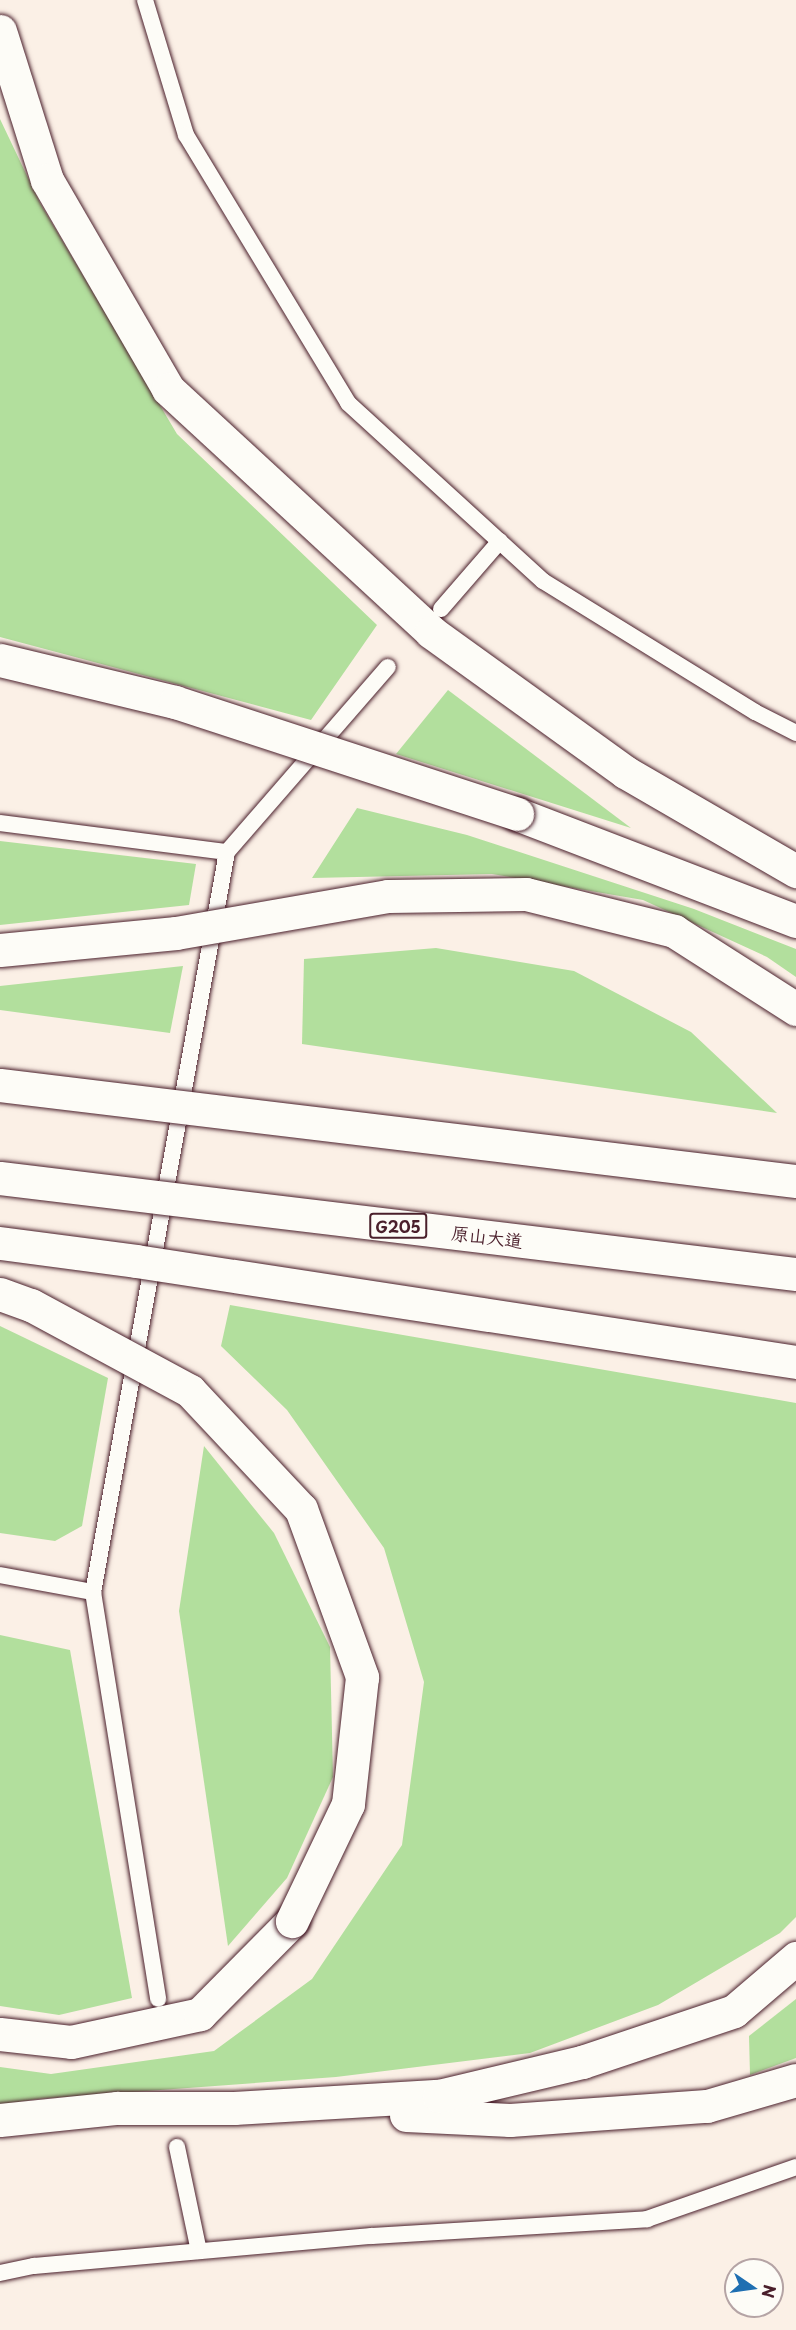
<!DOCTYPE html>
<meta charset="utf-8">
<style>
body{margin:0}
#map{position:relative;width:796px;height:2330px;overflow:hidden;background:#fbf0e6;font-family:"Playpen Sans","LXGW WenKai TC",sans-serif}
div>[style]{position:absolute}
.green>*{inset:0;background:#b2df9d}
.roads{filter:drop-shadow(0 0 2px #4a1f2b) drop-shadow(0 0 2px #4a1f2b)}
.lane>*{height:16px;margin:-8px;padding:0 8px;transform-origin:8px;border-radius:8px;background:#fdfcf7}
.highway>*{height:33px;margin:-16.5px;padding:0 16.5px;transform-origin:16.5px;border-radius:16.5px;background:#fdfcf7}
.bridges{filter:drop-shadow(0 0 2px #4a1f2b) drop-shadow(0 0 2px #4a1f2b)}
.highway-bridge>*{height:33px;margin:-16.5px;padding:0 16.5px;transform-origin:16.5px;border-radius:16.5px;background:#fdfcf7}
span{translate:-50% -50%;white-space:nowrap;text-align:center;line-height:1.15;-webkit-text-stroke:6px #fdfcf7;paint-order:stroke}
.shield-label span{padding:2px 4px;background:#fdfcf7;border:2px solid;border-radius:4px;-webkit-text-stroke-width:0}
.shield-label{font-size:16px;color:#4a1f2b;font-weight:700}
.street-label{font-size:18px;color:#4a1f2b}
.north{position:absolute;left:724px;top:2258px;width:60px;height:60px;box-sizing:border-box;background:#fdfcf7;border:2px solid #b5a4a5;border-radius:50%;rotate:103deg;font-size:16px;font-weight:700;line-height:24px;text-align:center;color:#4a1f2b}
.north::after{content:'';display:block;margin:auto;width:21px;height:27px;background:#1f6fb2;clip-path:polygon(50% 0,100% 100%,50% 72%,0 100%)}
</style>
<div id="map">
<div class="green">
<i style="clip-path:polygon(0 119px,40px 203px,177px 434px,377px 625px,311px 720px,0 637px)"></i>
<i style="clip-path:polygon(448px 690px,631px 828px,396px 754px)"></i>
<i style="clip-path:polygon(357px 808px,467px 835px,694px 909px,796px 949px,796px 977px,767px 957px,643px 900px,492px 874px,312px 878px)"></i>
<i style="clip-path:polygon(0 841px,196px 864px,189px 905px,0 925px)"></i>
<i style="clip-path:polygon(436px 948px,574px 971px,691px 1032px,777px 1113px,302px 1044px,304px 959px)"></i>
<i style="clip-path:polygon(183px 966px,170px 1033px,0 1010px,0 986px)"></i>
<i style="clip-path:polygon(230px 1305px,796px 1403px,796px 1917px,780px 1933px,658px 2005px,530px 2053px,336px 2077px,37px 2099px,0 2105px,0 2067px,51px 2074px,214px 2051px,312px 1979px,402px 1845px,424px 1682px,384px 1548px,287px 1410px,221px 1346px)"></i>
<i style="clip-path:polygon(0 1326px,108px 1378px,82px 1526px,55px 1541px,0 1533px)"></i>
<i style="clip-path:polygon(204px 1446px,274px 1533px,330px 1647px,333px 1777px,287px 1878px,228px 1946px,179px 1611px)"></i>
<i style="clip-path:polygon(0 1635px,70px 1650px,132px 1998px,59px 2015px,0 2006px)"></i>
<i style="clip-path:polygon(796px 1999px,796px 2058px,750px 2075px,749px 2036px)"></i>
</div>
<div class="roads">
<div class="lane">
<i style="left:145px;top:0;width:141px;rotate:73.1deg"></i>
<i style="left:186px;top:135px;width:313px;rotate:58.8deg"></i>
<i style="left:348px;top:403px;width:264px;rotate:42.4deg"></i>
<i style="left:543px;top:581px;width:249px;rotate:31.7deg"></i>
<i style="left:755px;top:712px;width:46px;rotate:27.1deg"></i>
<i style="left:441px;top:609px;width:90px;rotate:-49.1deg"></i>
<i style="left:0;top:823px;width:229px;rotate:7.3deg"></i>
<i style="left:227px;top:852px;width:752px;rotate:100.26deg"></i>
<i style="left:93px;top:1592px;width:412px;rotate:80.9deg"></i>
<i style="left:227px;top:852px;width:245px;rotate:-49deg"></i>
<i style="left:0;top:1575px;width:95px;rotate:10.4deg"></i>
<i style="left:177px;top:2147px;width:106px;rotate:78.1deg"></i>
<i style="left:0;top:2273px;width:35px;rotate:-12deg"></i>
<i style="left:34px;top:2266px;width:339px;rotate:-5.1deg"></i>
<i style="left:372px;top:2236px;width:276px;rotate:-3.5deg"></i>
<i style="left:647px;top:2219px;width:158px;rotate:-19.2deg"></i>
</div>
<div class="highway">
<i style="left:0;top:31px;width:156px;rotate:72.5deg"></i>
<i style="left:47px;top:180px;width:241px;rotate:59.9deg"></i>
<i style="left:168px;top:389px;width:358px;rotate:42.7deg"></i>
<i style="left:431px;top:632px;width:239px;rotate:35.8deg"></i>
<i style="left:625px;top:772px;width:198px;rotate:30.1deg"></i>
<i style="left:517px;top:814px;width:299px;rotate:21deg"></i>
<i style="left:0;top:2034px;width:71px;rotate:6.4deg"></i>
<i style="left:71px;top:2042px;width:132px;rotate:-12.2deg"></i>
<i style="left:200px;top:2014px;width:131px;rotate:-45.3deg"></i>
<i style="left:406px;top:2115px;width:104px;rotate:2.8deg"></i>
<i style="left:510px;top:2120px;width:197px;rotate:-4.1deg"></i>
<i style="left:707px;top:2106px;width:93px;rotate:-16.3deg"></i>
<i style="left:0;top:2120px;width:118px;rotate:-5.9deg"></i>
<i style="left:117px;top:2108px;width:117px"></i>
<i style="left:234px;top:2108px;width:205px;rotate:-3.4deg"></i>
<i style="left:439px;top:2096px;width:147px;rotate:-13.4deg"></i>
<i style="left:582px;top:2062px;width:160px;rotate:-18.5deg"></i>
<i style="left:734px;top:2011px;width:82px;rotate:-40.5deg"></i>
</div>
</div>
<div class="bridges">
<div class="highway-bridge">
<i style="left:0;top:660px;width:180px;rotate:13.5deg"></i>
<i style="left:175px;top:702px;width:360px;rotate:18.1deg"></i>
<i style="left:0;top:950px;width:177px;rotate:-5.5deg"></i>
<i style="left:176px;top:933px;width:215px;rotate:-9.9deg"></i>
<i style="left:388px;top:896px;width:138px;rotate:-0.8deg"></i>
<i style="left:526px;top:894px;width:153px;rotate:14deg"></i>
<i style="left:674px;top:931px;width:145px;rotate:32.6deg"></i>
<i style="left:0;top:1085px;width:802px;rotate:6.88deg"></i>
<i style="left:0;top:1178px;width:802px;rotate:6.88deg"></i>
<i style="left:0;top:1243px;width:137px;rotate:7.5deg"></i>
<i style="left:136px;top:1261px;width:668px;rotate:8.7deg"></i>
<i style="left:0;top:1294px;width:33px;rotate:20deg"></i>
<i style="left:31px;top:1305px;width:181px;rotate:28.4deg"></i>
<i style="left:190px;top:1391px;width:162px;rotate:46.8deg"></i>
<i style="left:301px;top:1509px;width:179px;rotate:70deg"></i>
<i style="left:362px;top:1677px;width:128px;rotate:96.3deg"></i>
<i style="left:348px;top:1804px;width:130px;rotate:115.6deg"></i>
</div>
</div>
<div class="shield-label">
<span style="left:398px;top:1226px">G205</span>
</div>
<div class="street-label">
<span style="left:487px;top:1237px;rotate:7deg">原山大道</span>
</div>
<div class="north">N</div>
</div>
